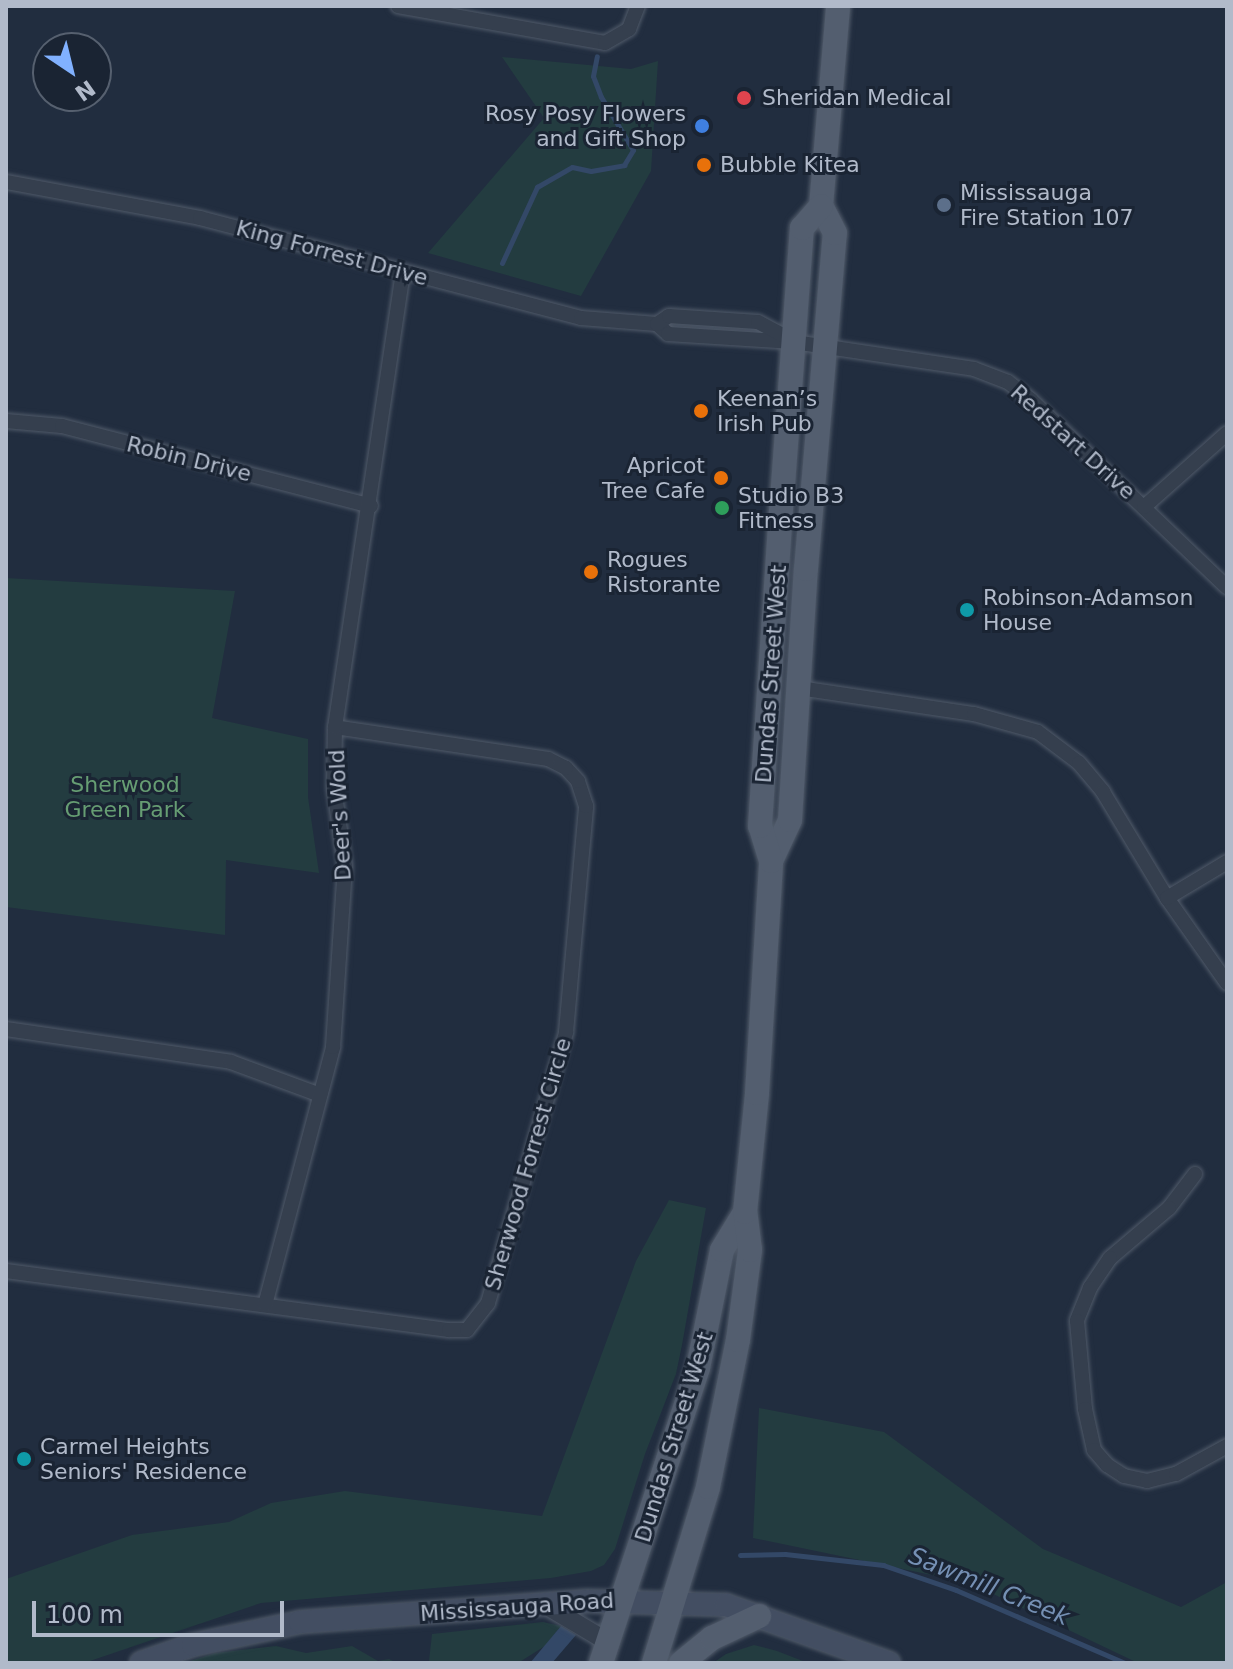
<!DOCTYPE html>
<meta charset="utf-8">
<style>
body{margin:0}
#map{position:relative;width:1233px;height:1669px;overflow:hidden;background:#212d3f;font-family:"DejaVu Sans",sans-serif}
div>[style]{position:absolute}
.green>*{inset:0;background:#233c40}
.water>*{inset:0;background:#334867}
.stream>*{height:5px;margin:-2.5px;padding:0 2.5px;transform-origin:2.5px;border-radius:2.5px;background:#334867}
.roads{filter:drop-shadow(0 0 2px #505a69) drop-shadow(0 0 2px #505a69)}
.minor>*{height:14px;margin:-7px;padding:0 7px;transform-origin:7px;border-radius:7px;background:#353f4e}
.tertiary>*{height:18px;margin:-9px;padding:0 9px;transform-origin:9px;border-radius:9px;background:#353f4e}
.secondary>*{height:22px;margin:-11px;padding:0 11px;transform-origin:11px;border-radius:11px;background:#434e62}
.primary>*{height:24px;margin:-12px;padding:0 12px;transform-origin:12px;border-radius:12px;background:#535e6f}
.dots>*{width:22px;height:22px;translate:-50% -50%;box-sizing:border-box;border:4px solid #1a2433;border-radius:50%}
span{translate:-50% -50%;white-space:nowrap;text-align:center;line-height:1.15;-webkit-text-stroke:6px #1a2433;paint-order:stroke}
.poi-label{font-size:22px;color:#b1baca}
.left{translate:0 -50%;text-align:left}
.right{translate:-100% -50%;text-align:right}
.street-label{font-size:22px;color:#b1baca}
.park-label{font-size:22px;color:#669d73}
.water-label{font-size:24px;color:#7590b4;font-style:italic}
.frame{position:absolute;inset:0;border:8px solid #b1baca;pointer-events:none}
.north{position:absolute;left:32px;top:32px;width:80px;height:80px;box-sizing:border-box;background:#1a2433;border:2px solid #56606f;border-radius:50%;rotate:145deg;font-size:22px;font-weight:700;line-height:32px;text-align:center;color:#b1baca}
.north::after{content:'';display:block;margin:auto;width:28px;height:36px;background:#81b1ff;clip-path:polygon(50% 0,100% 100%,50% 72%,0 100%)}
.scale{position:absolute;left:32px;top:1601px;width:252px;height:36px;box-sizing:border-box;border:4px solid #b1baca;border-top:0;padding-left:10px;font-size:24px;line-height:28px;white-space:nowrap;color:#b1baca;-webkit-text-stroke:6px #1a2433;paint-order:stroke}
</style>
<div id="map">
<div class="green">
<i style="clip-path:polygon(502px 57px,631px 69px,658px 61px,651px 171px,581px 296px,428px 253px,544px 118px)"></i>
<i style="clip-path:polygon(6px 578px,235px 591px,212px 718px,308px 739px,308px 797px,319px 873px,226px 860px,225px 935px,6px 907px)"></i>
<i style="clip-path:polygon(669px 1200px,706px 1208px,682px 1345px,676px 1374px,645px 1454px,615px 1549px,604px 1565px,591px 1571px,551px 1578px,261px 1603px,84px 1663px,6px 1663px,6px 1579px,132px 1535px,229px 1522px,271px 1503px,345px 1491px,542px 1516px,636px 1261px)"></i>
<i style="clip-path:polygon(759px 1408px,884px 1432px,1043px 1549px,1181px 1607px,1227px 1582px,1227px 1663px,1138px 1663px,970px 1583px,753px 1538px)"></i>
<i style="clip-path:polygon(543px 1622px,561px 1626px,545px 1646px,518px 1663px,429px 1661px,432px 1634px)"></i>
<i style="clip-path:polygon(754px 1645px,777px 1651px,808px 1663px,713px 1663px,726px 1654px)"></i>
<i style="clip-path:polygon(276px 1646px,306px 1653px,352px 1646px,378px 1661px,389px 1659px,397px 1663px,184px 1663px,215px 1653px)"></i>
</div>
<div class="water">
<i style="clip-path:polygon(561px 1626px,576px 1635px,552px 1663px,530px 1663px)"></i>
</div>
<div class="stream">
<i style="left:502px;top:263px;width:84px;rotate:-65.3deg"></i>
<i style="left:537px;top:187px;width:40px;rotate:-29.7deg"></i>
<i style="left:572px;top:167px;width:19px;rotate:12deg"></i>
<i style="left:591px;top:171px;width:34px;rotate:-10deg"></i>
<i style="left:624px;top:165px;width:17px;rotate:-59deg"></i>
<i style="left:633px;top:150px;width:62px;rotate:-121.1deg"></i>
<i style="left:601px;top:97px;width:22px;rotate:-111deg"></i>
<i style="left:593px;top:76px;width:20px;rotate:-79deg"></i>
<i style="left:740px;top:1555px;width:45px;rotate:-1.3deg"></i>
<i style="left:785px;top:1554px;width:99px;rotate:6.4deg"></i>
<i style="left:883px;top:1565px;width:77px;rotate:18.9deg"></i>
<i style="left:956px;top:1590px;width:184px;rotate:23.4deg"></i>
</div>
<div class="roads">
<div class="minor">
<i style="left:398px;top:6px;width:210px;rotate:10.1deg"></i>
<i style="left:605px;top:43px;width:28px;rotate:-30deg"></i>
<i style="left:629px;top:29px;width:25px;rotate:-69deg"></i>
<i style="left:6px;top:182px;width:197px;rotate:10.5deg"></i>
<i style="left:200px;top:218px;width:394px;rotate:14.7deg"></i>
<i style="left:581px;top:318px;width:76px;rotate:4.5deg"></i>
<i style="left:657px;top:324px;width:15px;rotate:42deg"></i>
<i style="left:668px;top:334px;width:126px;rotate:3.6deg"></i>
<i style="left:794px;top:342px;width:182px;rotate:8.5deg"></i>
<i style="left:974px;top:369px;width:36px;rotate:21deg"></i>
<i style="left:1008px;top:382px;width:29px;rotate:38deg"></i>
<i style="left:1031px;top:400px;width:271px;rotate:43.7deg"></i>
<i style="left:657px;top:324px;width:14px;rotate:-34deg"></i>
<i style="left:669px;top:316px;width:89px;rotate:3.9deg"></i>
<i style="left:758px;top:322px;width:36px;rotate:28deg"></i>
<i style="left:6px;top:421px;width:56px;rotate:5.1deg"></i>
<i style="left:62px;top:426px;width:319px;rotate:14.5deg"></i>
<i style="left:1144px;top:507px;width:111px;rotate:-41.7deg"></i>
<i style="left:799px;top:688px;width:177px;rotate:8.5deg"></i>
<i style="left:974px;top:714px;width:66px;rotate:15.7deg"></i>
<i style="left:1038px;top:732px;width:51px;rotate:37.1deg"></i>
<i style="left:1079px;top:763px;width:38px;rotate:50deg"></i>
<i style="left:1103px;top:792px;width:124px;rotate:58.9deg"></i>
<i style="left:1167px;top:898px;width:104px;rotate:54.8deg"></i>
<i style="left:1167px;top:898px;width:70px;rotate:-31deg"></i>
<i style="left:6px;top:1029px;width:227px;rotate:8.3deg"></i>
<i style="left:231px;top:1062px;width:95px;rotate:20.3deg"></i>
<i style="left:1195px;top:1174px;width:43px;rotate:127.4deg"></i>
<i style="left:1169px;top:1208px;width:77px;rotate:139.7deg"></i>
<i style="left:1110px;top:1258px;width:36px;rotate:124deg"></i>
<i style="left:1090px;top:1288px;width:35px;rotate:112deg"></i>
<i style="left:1077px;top:1321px;width:88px;rotate:84.8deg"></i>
<i style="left:1085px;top:1409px;width:42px;rotate:77.6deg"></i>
<i style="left:1094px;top:1450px;width:20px;rotate:49deg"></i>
<i style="left:1107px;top:1465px;width:20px;rotate:33deg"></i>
<i style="left:1124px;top:1476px;width:24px;rotate:12deg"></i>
<i style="left:1147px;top:1481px;width:30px;rotate:-14deg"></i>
<i style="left:1176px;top:1474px;width:58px;rotate:-28.8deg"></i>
<i style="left:6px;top:1271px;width:447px;rotate:7.6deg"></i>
<i style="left:449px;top:1330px;width:18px"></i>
<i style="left:467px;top:1330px;width:34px;rotate:-52deg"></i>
<i style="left:488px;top:1303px;width:282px;rotate:-73.9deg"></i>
<i style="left:566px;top:1032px;width:227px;rotate:-84.9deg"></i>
<i style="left:586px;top:806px;width:26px;rotate:-108deg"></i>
<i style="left:578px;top:781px;width:18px;rotate:-133deg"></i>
<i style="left:566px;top:768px;width:20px;rotate:-153deg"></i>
<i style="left:548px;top:759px;width:215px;rotate:-171.5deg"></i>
<i style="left:265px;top:1305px;width:267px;rotate:-75.2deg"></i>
<i style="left:333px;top:1047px;width:181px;rotate:-86.2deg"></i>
<i style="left:345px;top:866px;width:79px;rotate:-98deg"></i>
<i style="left:334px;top:788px;width:61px;rotate:-89.1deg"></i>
<i style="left:335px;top:727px;width:460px;rotate:-81.5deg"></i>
</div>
<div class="tertiary">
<i style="left:544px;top:1604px;width:74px;rotate:30.7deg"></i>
</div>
<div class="secondary">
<i style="left:141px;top:1663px;width:55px;rotate:-19.1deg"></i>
<i style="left:193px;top:1645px;width:109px;rotate:-12.1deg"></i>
<i style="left:300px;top:1622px;width:288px;rotate:-4.2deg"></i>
<i style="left:587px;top:1601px;width:139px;rotate:1.6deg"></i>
<i style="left:726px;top:1605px;width:173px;rotate:19.6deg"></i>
</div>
<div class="primary">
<i style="left:771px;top:861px;width:45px;rotate:-65.1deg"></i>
<i style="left:790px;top:820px;width:252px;rotate:-86.4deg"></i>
<i style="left:806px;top:569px;width:337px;rotate:-85.1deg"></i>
<i style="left:835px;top:233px;width:30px;rotate:-117deg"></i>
<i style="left:821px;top:206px;width:201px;rotate:-85.1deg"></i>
<i style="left:601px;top:1663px;width:311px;rotate:-71.8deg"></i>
<i style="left:698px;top:1368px;width:120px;rotate:-78.5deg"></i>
<i style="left:722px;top:1250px;width:44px;rotate:-58.8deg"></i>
<i style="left:654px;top:1663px;width:184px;rotate:-72.9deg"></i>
<i style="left:708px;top:1487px;width:150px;rotate:-78.5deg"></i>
<i style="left:738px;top:1340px;width:91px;rotate:-82.4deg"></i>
<i style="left:750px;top:1250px;width:38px;rotate:-97deg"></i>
<i style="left:745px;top:1212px;width:120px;rotate:-84.2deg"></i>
<i style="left:757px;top:1093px;width:232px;rotate:-86.5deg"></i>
<i style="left:771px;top:861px;width:37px;rotate:-107deg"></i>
<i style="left:760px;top:826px;width:328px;rotate:-86.2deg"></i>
<i style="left:782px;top:499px;width:272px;rotate:-85.8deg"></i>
<i style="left:802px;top:228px;width:29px;rotate:-49deg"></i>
<i style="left:681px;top:1663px;width:40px;rotate:-39deg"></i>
<i style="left:712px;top:1638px;width:52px;rotate:-25.1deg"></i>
</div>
</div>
<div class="dots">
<i style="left:744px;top:98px;background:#e0444e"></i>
<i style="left:702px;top:126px;background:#3f7fe0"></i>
<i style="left:704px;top:165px;background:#e8710a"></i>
<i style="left:944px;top:205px;background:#5c6f8a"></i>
<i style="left:701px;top:411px;background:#e8710a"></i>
<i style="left:721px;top:478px;background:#e8710a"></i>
<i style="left:722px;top:508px;background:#2e9e5b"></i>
<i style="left:591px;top:572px;background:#e8710a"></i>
<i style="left:967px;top:610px;background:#0f9aa8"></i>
<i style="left:24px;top:1459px;background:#0f9aa8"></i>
</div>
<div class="poi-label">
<span class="left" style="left:762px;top:98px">Sheridan Medical</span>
<span class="right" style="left:686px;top:126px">Rosy Posy Flowers<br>and Gift Shop</span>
<span class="left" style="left:720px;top:165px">Bubble Kitea</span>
<span class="left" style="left:960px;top:205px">Mississauga<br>Fire Station 107</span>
<span class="left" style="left:717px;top:411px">Keenan’s<br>Irish Pub</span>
<span class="right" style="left:705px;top:478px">Apricot<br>Tree Cafe</span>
<span class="left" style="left:738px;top:508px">Studio B3<br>Fitness</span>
<span class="left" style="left:607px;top:572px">Rogues<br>Ristorante</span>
<span class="left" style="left:983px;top:610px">Robinson-Adamson<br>House</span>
<span class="left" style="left:40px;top:1459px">Carmel Heights<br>Seniors' Residence</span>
</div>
<div class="street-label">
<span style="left:332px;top:253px;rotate:15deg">King Forrest Drive</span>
<span style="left:1073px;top:442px;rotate:42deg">Redstart Drive</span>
<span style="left:189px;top:459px;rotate:14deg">Robin Drive</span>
<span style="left:771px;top:674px;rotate:-86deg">Dundas Street West</span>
<span style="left:340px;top:815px;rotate:-93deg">Deer's Wold</span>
<span style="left:528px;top:1164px;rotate:-74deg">Sherwood Forrest Circle</span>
<span style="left:674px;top:1437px;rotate:-73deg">Dundas Street West</span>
<span style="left:517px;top:1607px;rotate:-4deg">Mississauga Road</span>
</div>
<div class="park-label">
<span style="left:125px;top:797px">Sherwood<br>Green Park</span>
</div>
<div class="water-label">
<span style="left:989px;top:1587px;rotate:22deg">Sawmill Creek</span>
</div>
<div class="frame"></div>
<div class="north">N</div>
<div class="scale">100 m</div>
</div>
